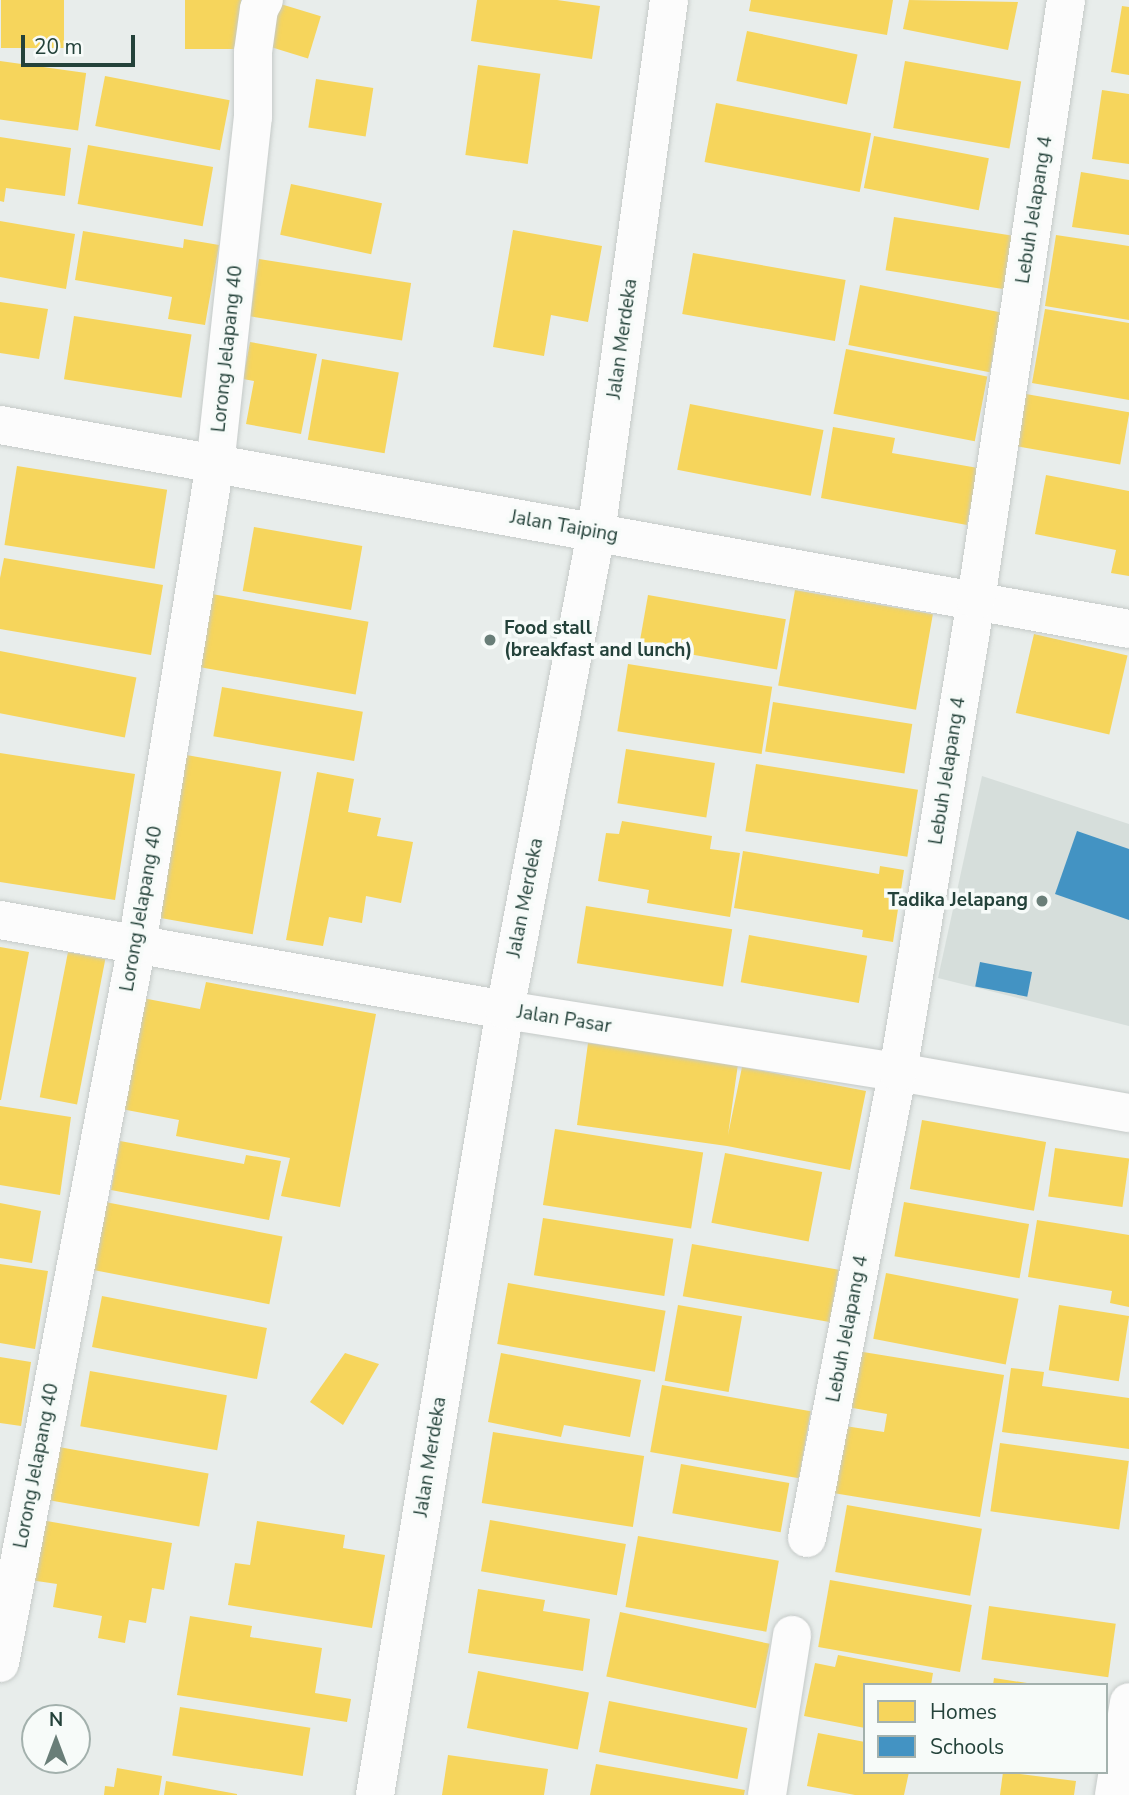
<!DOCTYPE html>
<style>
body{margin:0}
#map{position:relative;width:1129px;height:1795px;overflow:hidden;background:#e8edeb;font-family:"Nunito Sans",sans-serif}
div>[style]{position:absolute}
.built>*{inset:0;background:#d6dedb}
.homes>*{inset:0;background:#f6d55c;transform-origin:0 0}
.schools>*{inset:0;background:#4393c3;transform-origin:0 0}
.roads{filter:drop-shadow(0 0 2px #c5cac8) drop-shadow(0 0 2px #c5cac8)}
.minor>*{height:38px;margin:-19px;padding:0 19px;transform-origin:19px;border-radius:19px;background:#fcfcfc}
.dots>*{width:19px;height:19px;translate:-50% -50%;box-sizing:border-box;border:4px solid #f7fbf9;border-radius:50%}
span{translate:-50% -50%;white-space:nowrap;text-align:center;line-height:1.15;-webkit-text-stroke:7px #f7fbf9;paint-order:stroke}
.street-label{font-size:19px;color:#24423a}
.poi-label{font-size:19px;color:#24423a;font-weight:700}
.left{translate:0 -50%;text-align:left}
.right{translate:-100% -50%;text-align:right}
.legend{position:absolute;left:863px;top:1683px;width:245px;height:91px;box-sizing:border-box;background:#f7fbf9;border:2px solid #a3b1ad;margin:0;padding:9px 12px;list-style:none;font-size:21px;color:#24423a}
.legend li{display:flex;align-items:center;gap:14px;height:35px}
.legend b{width:35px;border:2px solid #a3b1ad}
.north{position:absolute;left:21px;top:1704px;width:70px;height:70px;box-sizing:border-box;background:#f7fbf9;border:2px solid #a3b1ad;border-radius:50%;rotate:0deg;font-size:19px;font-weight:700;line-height:28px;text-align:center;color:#24423a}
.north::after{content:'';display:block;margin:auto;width:24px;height:32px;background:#697e78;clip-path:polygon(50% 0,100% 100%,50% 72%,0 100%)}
.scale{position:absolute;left:21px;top:35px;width:114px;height:32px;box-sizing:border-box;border:4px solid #24423a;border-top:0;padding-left:9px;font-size:21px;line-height:24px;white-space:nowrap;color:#24423a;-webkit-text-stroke:5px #f7fbf9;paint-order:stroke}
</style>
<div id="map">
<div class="built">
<i style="clip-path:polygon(982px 776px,1129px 824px,1129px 1026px,938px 978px)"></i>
</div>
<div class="homes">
<i style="left:1px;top:0;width:63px;height:48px"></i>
<i style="left:185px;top:0;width:56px;height:49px"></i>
<i style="clip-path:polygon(477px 0,557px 0,600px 6px,592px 59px,471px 41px)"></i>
<i style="clip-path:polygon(751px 0,893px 0,887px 35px,749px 11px)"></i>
<i style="clip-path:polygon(909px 0,1018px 2px,1008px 50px,903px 29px)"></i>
<i style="left:274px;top:2px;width:49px;height:44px;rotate:17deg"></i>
<i style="clip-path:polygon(1122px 6px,1129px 7px,1129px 75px,1111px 72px)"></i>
<i style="left:747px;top:31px;width:113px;height:51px;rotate:12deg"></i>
<i style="left:0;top:61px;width:87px;height:58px;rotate:8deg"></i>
<i style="left:905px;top:61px;width:118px;height:68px;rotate:10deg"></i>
<i style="left:478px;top:65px;width:63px;height:91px;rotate:8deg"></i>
<i style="left:105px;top:76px;width:127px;height:51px;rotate:11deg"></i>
<i style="left:316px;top:79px;width:58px;height:49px;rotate:9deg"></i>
<i style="clip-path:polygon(1102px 90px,1129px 94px,1129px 164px,1092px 159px)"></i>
<i style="left:716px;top:103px;width:158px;height:60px;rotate:11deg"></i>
<i style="left:874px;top:136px;width:117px;height:53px;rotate:11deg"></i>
<i style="clip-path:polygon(0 137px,71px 148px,65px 196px,6px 188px,4px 202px,0 201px)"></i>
<i style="left:88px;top:145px;width:127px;height:60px;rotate:10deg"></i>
<i style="clip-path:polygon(1081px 172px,1129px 180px,1129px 235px,1072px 227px)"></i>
<i style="left:291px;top:184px;width:93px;height:52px;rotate:12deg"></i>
<i style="left:894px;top:217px;width:122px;height:54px;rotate:9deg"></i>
<i style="clip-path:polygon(0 221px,75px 234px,66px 289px,0 277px)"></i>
<i style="clip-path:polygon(513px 230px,602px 246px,588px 322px,551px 315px,544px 356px,493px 347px)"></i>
<i style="clip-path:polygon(83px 231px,183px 248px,184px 239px,219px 245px,205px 325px,168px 319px,172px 297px,75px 280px)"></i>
<i style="clip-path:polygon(1056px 235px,1129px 246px,1129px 320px,1045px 306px)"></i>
<i style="left:693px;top:253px;width:155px;height:62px;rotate:10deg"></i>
<i style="left:259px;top:259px;width:154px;height:58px;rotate:9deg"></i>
<i style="left:860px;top:285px;width:144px;height:61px;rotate:11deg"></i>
<i style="clip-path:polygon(0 302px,48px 309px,39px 359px,0 353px)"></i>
<i style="clip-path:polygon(1045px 309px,1129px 323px,1129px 400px,1032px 383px)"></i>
<i style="left:74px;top:316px;width:119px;height:64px;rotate:9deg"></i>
<i style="clip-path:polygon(250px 342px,317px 354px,301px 434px,246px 424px,254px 381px,243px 379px)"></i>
<i style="left:846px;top:349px;width:144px;height:66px;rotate:11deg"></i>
<i style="left:322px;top:359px;width:78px;height:82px;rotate:10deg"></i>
<i style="left:1026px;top:394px;width:105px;height:53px;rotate:10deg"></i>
<i style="left:690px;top:404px;width:136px;height:67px;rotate:11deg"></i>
<i style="clip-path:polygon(833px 427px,895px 438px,892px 453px,978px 468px,967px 525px,821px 498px)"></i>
<i style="left:17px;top:466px;width:152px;height:80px;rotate:9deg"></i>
<i style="clip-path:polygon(1046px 475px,1129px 491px,1129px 576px,1111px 573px,1116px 550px,1035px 534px)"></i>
<i style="left:254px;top:527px;width:110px;height:65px;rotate:10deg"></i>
<i style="clip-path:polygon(4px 558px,163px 585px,151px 655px,0 629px,0 578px)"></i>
<i style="left:795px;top:590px;width:140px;height:97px;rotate:10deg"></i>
<i style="left:206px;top:593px;width:165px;height:74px;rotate:10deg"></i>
<i style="left:648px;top:595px;width:140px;height:51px;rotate:10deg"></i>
<i style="left:1034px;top:634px;width:96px;height:81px;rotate:13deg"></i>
<i style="left:0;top:651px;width:139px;height:61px;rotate:11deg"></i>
<i style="left:628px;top:664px;width:146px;height:68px;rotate:9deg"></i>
<i style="left:222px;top:687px;width:143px;height:50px;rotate:10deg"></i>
<i style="left:773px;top:702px;width:141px;height:50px;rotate:9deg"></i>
<i style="left:626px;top:749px;width:90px;height:55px;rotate:9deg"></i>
<i style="clip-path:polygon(0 753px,135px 774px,115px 900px,0 882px)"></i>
<i style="left:175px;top:753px;width:108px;height:165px;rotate:10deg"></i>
<i style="left:756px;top:764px;width:164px;height:68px;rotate:9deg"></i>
<i style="clip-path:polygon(317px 772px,354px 779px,348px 812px,381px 818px,377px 836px,413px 842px,401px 903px,366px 896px,362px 923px,329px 917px,323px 946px,286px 940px)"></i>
<i style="clip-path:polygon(622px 821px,712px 836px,710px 849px,740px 853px,730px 917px,647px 903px,649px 890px,598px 881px,606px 833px,619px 834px)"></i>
<i style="clip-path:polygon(743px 851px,879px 874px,880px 866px,904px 870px,893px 942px,862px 937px,863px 930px,734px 908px)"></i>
<i style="left:586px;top:906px;width:148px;height:58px;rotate:9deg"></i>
<i style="left:749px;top:935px;width:120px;height:48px;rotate:10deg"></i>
<i style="clip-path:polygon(0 947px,29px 952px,1px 1100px,0 1100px)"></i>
<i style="left:68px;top:952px;width:38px;height:148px;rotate:11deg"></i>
<i style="clip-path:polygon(206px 982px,376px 1014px,340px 1207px,281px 1196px,290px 1158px,176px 1136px,179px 1120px,111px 1107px,132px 996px,200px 1009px)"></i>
<i style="clip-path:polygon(588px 1043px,738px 1064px,728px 1135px,742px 1067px,866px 1091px,850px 1170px,727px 1146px,577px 1125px)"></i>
<i style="clip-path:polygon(0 1106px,71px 1117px,60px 1195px,0 1185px)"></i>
<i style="left:922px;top:1120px;width:126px;height:70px;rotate:10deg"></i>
<i style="left:555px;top:1129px;width:150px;height:77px;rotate:9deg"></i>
<i style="clip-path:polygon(120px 1141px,244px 1164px,246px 1155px,281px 1161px,269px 1220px,111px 1190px)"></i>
<i style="left:1055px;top:1148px;width:75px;height:49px;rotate:8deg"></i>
<i style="left:725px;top:1153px;width:99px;height:71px;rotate:11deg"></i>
<i style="left:95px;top:1200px;width:191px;height:69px;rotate:11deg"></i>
<i style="left:904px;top:1202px;width:127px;height:55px;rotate:10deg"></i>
<i style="clip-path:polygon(0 1203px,41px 1211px,32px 1263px,0 1258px)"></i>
<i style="left:543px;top:1218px;width:132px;height:58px;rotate:9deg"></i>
<i style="clip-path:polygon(1037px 1220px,1129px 1235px,1129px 1307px,1110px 1303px,1112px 1291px,1028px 1277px)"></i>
<i style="left:692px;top:1244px;width:149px;height:53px;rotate:10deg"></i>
<i style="clip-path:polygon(0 1264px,48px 1271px,35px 1349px,0 1343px)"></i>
<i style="left:886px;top:1273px;width:135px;height:67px;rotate:11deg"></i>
<i style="left:508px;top:1283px;width:160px;height:62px;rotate:10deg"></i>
<i style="left:102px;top:1296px;width:168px;height:52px;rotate:11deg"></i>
<i style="left:678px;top:1305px;width:65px;height:77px;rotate:10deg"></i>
<i style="left:1059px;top:1305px;width:71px;height:66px;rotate:9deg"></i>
<i style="clip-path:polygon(857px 1351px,1004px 1375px,980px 1517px,833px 1493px,845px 1426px,884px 1432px,887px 1414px,847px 1407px)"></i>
<i style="clip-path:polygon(345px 1353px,379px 1364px,343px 1425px,310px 1402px)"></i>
<i style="clip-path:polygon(501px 1353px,641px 1380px,630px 1437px,564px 1425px,561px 1437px,488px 1422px)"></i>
<i style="clip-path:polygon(0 1357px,31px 1362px,21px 1426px,0 1423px)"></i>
<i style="clip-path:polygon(1011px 1368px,1044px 1372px,1042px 1386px,1129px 1398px,1129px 1449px,1002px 1432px)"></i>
<i style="left:90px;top:1371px;width:139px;height:56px;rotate:10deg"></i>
<i style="left:662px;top:1385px;width:151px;height:68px;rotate:10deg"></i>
<i style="left:493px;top:1432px;width:153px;height:72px;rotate:9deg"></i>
<i style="left:1000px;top:1443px;width:130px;height:69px;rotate:8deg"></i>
<i style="left:53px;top:1446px;width:158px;height:54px;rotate:10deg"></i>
<i style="left:681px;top:1464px;width:110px;height:50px;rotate:10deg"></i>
<i style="left:847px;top:1505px;width:137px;height:68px;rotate:10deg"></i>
<i style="clip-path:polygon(41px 1520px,172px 1543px,164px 1590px,152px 1588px,146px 1623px,129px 1620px,125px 1643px,98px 1638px,102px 1616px,53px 1607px,57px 1584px,30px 1580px)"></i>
<i style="left:490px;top:1520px;width:138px;height:52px;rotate:10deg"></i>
<i style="clip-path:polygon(257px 1521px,345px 1535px,343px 1548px,385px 1555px,372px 1628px,228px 1605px,235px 1563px,250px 1565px)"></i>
<i style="left:638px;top:1536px;width:143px;height:72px;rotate:10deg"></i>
<i style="left:830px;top:1580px;width:144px;height:68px;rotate:10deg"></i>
<i style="clip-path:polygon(478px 1589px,545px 1600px,543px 1611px,590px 1619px,583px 1671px,468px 1653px)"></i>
<i style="left:989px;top:1606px;width:128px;height:54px;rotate:8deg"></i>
<i style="left:620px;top:1612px;width:153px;height:66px;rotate:12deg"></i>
<i style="clip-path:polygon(190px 1616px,252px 1626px,250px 1637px,322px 1648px,315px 1693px,351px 1699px,347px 1722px,177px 1695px)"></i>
<i style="clip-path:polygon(838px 1655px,933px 1673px,931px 1685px,865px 1685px,865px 1728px,804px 1716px,815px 1663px,835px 1667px)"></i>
<i style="left:478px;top:1671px;width:113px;height:58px;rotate:11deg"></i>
<i style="clip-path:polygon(994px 1678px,1027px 1683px,1027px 1685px,993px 1685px)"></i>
<i style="left:609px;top:1701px;width:141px;height:52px;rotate:11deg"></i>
<i style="left:180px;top:1707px;width:132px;height:49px;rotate:9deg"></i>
<i style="clip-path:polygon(818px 1733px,865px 1742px,865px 1772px,909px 1772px,904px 1795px,855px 1795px,807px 1786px)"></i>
<i style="clip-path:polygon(448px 1755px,548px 1769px,544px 1795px,442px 1795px)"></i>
<i style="clip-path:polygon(596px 1764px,745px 1790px,744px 1795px,590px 1795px)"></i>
<i style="clip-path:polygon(117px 1768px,162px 1776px,159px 1795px,104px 1795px,105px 1786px,114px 1787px)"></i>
<i style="clip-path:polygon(1003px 1772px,1076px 1781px,1074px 1795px,1000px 1795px)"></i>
<i style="clip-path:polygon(166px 1781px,237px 1794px,237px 1795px,164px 1795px)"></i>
</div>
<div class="schools">
<i style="clip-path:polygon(1077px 831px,1129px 849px,1129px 920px,1055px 894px)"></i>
<i style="left:980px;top:962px;width:53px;height:25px;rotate:11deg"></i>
</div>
<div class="roads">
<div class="minor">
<i style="left:0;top:425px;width:1147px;rotate:10.24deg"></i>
<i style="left:0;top:920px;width:513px;rotate:10.11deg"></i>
<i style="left:505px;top:1010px;width:398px;rotate:9deg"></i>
<i style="left:898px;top:1072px;width:235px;rotate:10.1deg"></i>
<i style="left:807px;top:1538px;width:475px;rotate:-79deg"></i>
<i style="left:898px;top:1072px;width:478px;rotate:-80.6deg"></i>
<i style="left:976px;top:600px;width:607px;rotate:-81.47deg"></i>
<i style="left:0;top:1663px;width:731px;rotate:-79.2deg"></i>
<i style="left:137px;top:945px;width:485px;rotate:-80.8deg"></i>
<i style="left:215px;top:466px;width:351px;rotate:-83.8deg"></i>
<i style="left:253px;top:117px;width:65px;rotate:-90deg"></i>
<i style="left:253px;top:52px;width:43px;rotate:-82.1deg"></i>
<i style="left:259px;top:9px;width:10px;rotate:-61deg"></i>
<i style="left:375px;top:1795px;width:796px;rotate:-80.6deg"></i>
<i style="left:505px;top:1010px;width:486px;rotate:-79.2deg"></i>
<i style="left:596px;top:533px;width:538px;rotate:-82.2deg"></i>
<i style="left:767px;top:1795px;width:162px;rotate:-81.1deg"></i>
<i style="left:1114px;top:1795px;width:94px;rotate:-80.8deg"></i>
</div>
</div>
<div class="dots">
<i style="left:490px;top:640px;background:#697e78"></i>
<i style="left:1042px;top:901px;background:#697e78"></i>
</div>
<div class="street-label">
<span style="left:1035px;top:210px;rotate:-81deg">Lebuh Jelapang 4</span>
<span style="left:623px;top:339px;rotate:-82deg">Jalan Merdeka</span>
<span style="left:228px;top:349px;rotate:-84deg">Lorong Jelapang 40</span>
<span style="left:564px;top:527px;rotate:10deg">Jalan Taiping</span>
<span style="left:948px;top:771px;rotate:-81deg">Lebuh Jelapang 4</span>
<span style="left:526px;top:898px;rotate:-79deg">Jalan Merdeka</span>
<span style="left:142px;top:909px;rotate:-80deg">Lorong Jelapang 40</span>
<span style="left:564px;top:1020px;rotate:9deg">Jalan Pasar</span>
<span style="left:848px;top:1329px;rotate:-79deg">Lebuh Jelapang 4</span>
<span style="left:431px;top:1457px;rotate:-81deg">Jalan Merdeka</span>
<span style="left:37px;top:1466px;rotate:-79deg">Lorong Jelapang 40</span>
</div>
<div class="poi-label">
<span class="left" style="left:504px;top:640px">Food stall<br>(breakfast and lunch)</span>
<span class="right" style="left:1028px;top:901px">Tadika Jelapang</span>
</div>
<ul class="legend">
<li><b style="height:19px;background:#f6d55c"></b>Homes</li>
<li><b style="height:19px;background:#4393c3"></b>Schools</li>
</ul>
<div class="north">N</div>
<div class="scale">20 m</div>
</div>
